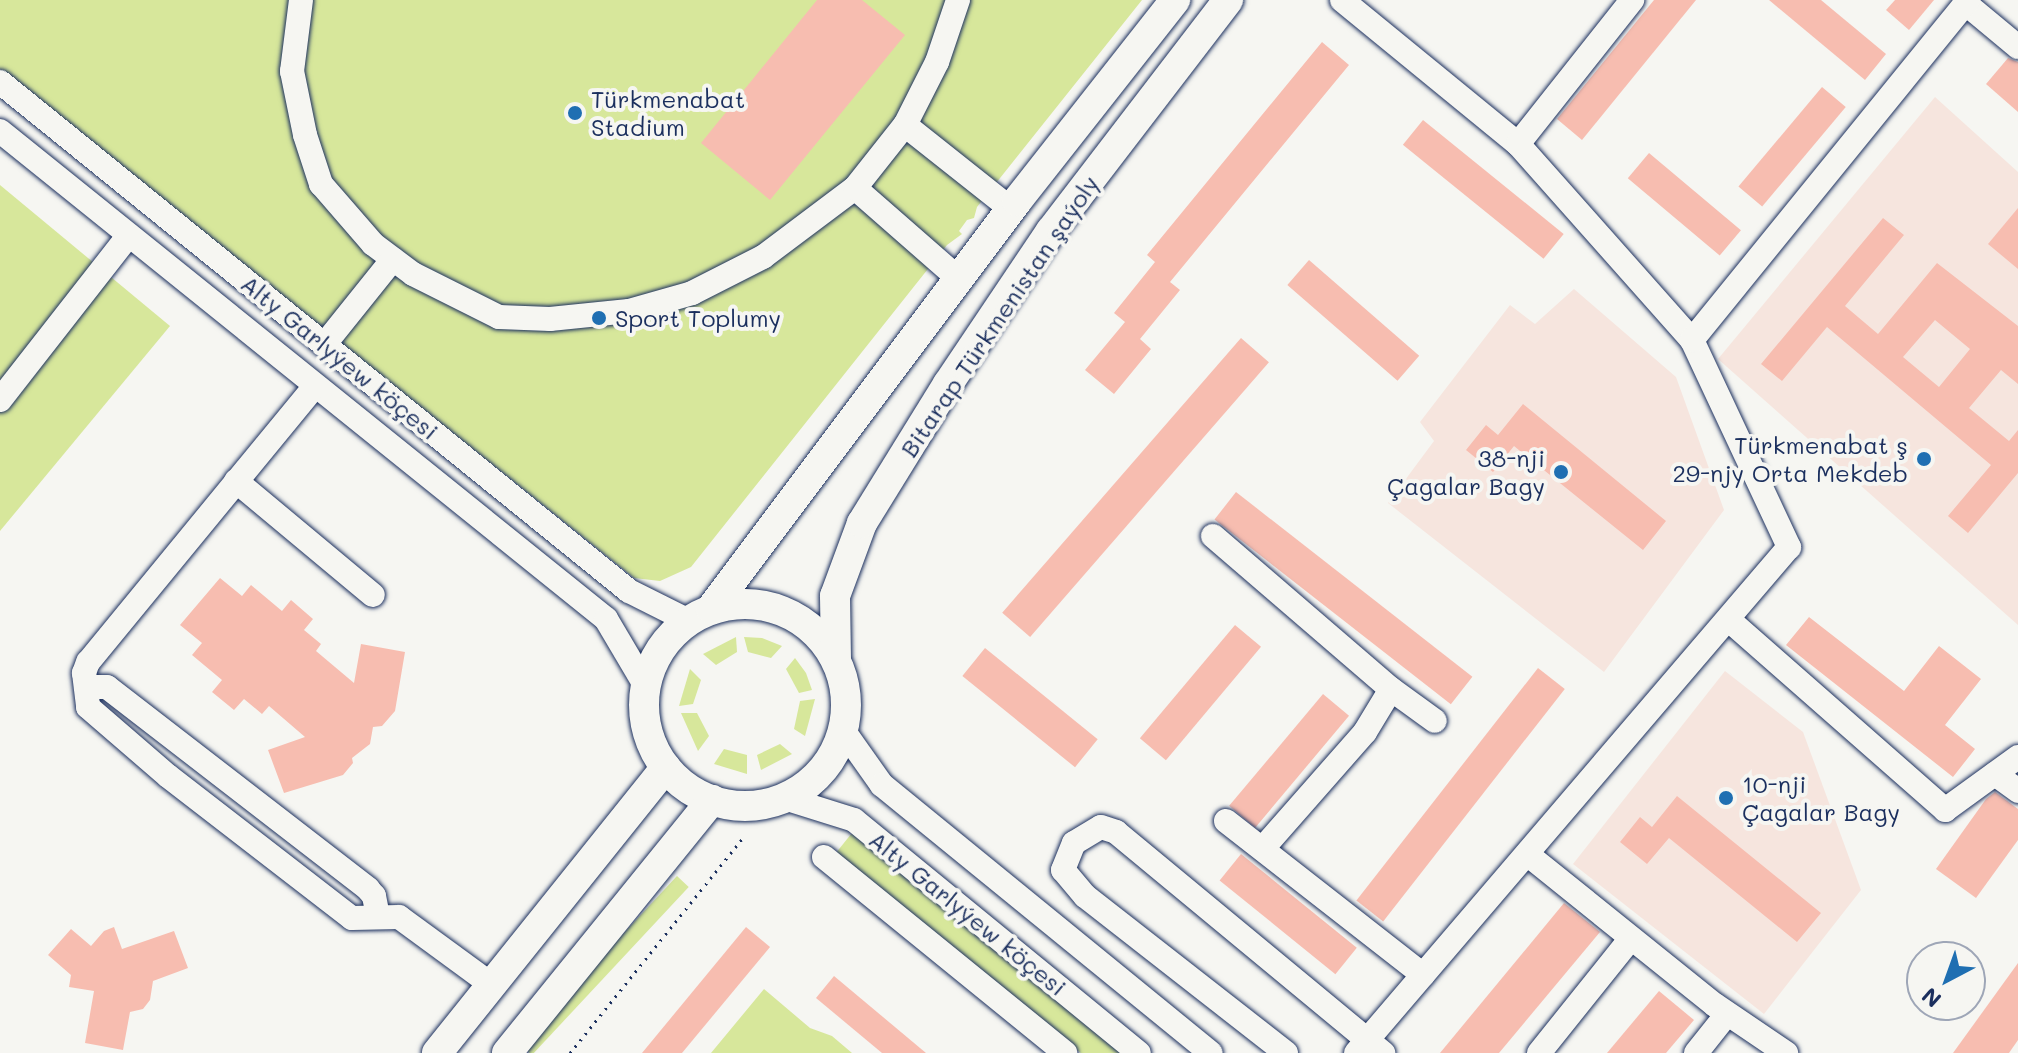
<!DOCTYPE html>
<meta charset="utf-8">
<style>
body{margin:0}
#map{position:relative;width:2018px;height:1053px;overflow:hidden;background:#f6f6f2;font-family:Mali,sans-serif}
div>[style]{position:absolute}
.built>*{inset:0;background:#f6e5de}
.green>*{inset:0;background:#d7e79b;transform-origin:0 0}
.building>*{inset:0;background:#f7bdb0;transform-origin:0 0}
.path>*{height:3px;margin-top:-1.5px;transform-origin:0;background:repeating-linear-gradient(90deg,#1b2f5e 0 2px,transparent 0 8px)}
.roads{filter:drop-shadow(0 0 2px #1b2f5e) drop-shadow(0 0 2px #1b2f5e)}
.minor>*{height:24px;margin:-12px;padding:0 12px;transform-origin:12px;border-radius:12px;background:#f6f6f2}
.major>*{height:30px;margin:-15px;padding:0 15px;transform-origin:15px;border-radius:15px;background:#f6f6f2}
.major>.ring{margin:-15px;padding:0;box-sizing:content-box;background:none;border:30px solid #f6f6f2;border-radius:50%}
.dots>*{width:22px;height:22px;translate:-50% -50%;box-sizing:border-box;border:4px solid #f6f6f2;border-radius:50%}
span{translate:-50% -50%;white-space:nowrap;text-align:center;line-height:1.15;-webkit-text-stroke:8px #f6f6f2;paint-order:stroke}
.poi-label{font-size:24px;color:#1b2f5e}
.left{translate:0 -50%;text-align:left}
.right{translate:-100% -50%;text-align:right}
.street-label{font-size:24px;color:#1b2f5e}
.north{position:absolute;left:1906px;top:941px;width:80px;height:80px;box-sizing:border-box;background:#f6f6f2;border:2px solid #9ea6b7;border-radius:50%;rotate:221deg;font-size:22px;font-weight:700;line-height:32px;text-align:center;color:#1b2f5e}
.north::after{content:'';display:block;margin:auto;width:28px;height:36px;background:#1f6fb2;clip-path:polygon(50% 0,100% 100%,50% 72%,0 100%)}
</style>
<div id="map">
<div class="built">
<i style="clip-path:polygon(1935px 97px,2018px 172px,2018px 625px,1718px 359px)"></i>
<i style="clip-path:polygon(1574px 289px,1676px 377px,1724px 510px,1604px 672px,1388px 503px,1434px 441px,1420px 422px,1510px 305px,1535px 324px)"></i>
<i style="clip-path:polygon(1725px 671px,1803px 732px,1861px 890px,1764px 1014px,1573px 864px)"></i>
</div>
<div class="green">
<i style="clip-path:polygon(0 0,1142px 0,977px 207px,974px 218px,967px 220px,959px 231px,962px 234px,947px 245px,691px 567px,660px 581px,634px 578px,0 70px)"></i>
<i style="clip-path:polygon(0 185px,170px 326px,0 531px)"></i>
<i style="clip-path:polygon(736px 637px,737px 652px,716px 665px,703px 654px)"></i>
<i style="clip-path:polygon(744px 637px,762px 638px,782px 646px,771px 658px,748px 652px)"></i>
<i style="clip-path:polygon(795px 658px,806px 673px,812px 690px,799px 693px,786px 669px)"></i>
<i style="clip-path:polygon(690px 669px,701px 680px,693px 704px,679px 706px)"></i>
<i style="clip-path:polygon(815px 699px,805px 736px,794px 729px,800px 701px)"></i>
<i style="clip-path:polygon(681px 713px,697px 713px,709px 736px,698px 751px)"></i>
<i style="clip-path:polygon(780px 744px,792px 754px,761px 770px,757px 755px)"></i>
<i style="clip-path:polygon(724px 749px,747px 755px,747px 774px,714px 764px)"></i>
<i style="left:852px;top:833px;width:348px;height:27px;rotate:39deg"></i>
<i style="left:677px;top:876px;width:16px;height:230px;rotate:43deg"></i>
<i style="clip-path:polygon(764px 989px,810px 1028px,832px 1036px,852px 1053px,711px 1053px)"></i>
</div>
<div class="building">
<i style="clip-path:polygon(817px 0,862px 0,905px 35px,770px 200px,701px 143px)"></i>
<i style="clip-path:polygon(1654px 0,1696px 0,1582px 140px,1557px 119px)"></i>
<i style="clip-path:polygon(1769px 0,1821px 0,1886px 54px,1865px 80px)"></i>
<i style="clip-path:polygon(1895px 0,1934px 0,1909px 30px,1886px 10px)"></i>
<i style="clip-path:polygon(1322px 42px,1349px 65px,1170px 282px,1180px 290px,1140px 339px,1151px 349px,1114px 394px,1085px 370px,1125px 322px,1114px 313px,1155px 262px,1147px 255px)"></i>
<i style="clip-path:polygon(2008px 58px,2018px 62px,2018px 112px,1986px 84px)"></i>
<i style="left:1822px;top:87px;width:31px;height:130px;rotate:40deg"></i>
<i style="left:1423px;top:120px;width:181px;height:32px;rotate:39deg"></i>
<i style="left:1649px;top:153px;width:120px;height:33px;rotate:40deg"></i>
<i style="clip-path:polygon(2018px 208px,2018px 269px,1988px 244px)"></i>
<i style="clip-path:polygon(evenodd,1883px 218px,1904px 235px,1845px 306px,1878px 334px,1937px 263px,2018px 326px,2018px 384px,2001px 370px,1969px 408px,2009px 441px,2018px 430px,2018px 473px,1968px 533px,1948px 516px,1991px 465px,1827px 327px,1782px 381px,1761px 364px,1883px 218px,1935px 320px,1970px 349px,1939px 387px,1903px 357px,1935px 320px)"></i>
<i style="left:1309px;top:260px;width:146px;height:33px;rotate:41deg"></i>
<i style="left:1241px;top:338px;width:37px;height:364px;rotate:41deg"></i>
<i style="clip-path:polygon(1523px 404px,1666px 521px,1643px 550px,1514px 446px,1493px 472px,1466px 450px,1486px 425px,1498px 435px)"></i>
<i style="left:1236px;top:492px;width:300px;height:35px;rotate:38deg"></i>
<i style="clip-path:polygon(220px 578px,242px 596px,251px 585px,282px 611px,291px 600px,313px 619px,304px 630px,321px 644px,316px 651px,354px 683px,361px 644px,405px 652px,395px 711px,382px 726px,373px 727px,370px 744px,352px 758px,353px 763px,343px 775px,284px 793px,268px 750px,305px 737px,269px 706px,262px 714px,244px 699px,234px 710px,212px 692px,222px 680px,192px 655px,202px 643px,180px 625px)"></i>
<i style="clip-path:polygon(1809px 617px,1904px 691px,1939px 646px,1981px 679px,1945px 725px,1975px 749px,1953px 777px,1786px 645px)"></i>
<i style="left:1235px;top:625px;width:34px;height:148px;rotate:40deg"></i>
<i style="left:985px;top:648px;width:145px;height:36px;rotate:39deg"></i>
<i style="left:1538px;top:668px;width:34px;height:295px;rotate:38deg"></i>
<i style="left:1323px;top:694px;width:34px;height:146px;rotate:40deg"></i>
<i style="clip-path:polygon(1995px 792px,2018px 809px,2018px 840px,1976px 898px,1936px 869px,1986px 799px)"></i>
<i style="clip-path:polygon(1677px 796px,1821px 913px,1797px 942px,1669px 838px,1647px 864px,1620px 842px,1640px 817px,1652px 827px)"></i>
<i style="left:1241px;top:854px;width:149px;height:34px;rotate:39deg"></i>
<i style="clip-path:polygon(1564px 903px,1600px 932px,1499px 1053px,1440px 1053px)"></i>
<i style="clip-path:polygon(114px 927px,122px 949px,174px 931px,188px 968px,153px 981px,150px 1000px,143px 1009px,130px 1012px,123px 1050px,85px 1043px,94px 991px,69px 987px,71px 975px,48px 955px,71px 929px,91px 946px,104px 931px)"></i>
<i style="clip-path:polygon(746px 927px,770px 947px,682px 1053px,642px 1053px)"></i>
<i style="clip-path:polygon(2018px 963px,2018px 1040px,2009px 1053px,1953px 1053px)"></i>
<i style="clip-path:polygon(834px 976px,926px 1053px,882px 1053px,816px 998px)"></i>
<i style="clip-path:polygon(1659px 991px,1694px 1020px,1666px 1053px,1607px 1053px)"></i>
</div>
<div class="path">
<i style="left:570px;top:1053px;width:275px;rotate:-51.2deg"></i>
</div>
<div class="roads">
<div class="minor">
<i style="left:301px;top:0;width:72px;rotate:97.2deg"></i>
<i style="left:292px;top:71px;width:65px;rotate:78.5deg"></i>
<i style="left:305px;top:135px;width:52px;rotate:71.9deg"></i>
<i style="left:321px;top:184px;width:79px;rotate:49.1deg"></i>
<i style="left:373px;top:244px;width:50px;rotate:36.9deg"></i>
<i style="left:413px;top:274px;width:96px;rotate:26.6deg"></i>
<i style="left:499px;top:317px;width:51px;rotate:2.2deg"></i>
<i style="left:550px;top:319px;width:79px;rotate:-5.8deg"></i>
<i style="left:629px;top:311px;width:66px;rotate:-15.9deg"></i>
<i style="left:692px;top:293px;width:80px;rotate:-26.9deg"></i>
<i style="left:763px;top:257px;width:115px;rotate:-36.9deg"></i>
<i style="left:855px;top:188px;width:138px;rotate:41.2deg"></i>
<i style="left:958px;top:0;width:65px;rotate:108.7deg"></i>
<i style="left:937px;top:62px;width:71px;rotate:116.9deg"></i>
<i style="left:905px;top:125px;width:135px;rotate:38.4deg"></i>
<i style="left:1342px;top:0;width:227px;rotate:39.3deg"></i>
<i style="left:1518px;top:144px;width:262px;rotate:48.4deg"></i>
<i style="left:1692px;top:340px;width:229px;rotate:64.9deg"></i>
<i style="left:1789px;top:547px;width:666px;rotate:130.55deg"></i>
<i style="left:1965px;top:3px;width:69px;rotate:39.7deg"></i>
<i style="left:0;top:82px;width:809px;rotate:38.98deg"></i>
<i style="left:629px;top:591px;width:65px;rotate:26.6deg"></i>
<i style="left:0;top:131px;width:778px;rotate:38.84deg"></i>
<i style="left:606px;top:619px;width:77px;rotate:59.4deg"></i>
<i style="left:1518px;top:144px;width:184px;rotate:-51.6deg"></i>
<i style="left:855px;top:188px;width:80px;rotate:-51.6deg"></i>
<i style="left:1692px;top:340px;width:438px;rotate:-50.9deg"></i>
<i style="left:324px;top:345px;width:110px;rotate:-51.3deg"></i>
<i style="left:315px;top:386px;width:357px;rotate:129.4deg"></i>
<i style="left:88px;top:662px;width:12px;rotate:110deg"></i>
<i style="left:84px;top:673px;width:34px;rotate:83deg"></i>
<i style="left:88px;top:707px;width:106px;rotate:40.8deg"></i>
<i style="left:168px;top:776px;width:232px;rotate:37.7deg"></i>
<i style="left:352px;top:918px;width:47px;rotate:-1.2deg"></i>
<i style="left:399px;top:917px;width:115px;rotate:36.2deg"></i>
<i style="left:0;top:400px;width:209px;rotate:-52deg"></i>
<i style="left:236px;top:481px;width:178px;rotate:39.8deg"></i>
<i style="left:1213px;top:536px;width:235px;rotate:40.7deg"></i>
<i style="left:1391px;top:689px;width:54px;rotate:36deg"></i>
<i style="left:1729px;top:620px;width:288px;rotate:41.3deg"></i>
<i style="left:1945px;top:810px;width:90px;rotate:-36deg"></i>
<i style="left:87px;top:687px;width:20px"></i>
<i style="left:107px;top:687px;width:330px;rotate:37.7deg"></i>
<i style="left:368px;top:889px;width:9px;rotate:49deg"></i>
<i style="left:374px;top:896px;width:20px;rotate:79deg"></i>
<i style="left:843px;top:730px;width:67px;rotate:54.7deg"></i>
<i style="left:882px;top:785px;width:424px;rotate:39.2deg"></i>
<i style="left:1995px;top:774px;width:29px;rotate:36deg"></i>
<i style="left:784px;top:798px;width:73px;rotate:17.4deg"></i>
<i style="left:854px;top:820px;width:368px;rotate:39.3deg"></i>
<i style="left:1226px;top:821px;width:250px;rotate:38deg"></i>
<i style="left:1264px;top:847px;width:153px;rotate:-48.7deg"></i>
<i style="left:1365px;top:732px;width:50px;rotate:-58.8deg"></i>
<i style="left:1527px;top:854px;width:241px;rotate:38.8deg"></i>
<i style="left:1715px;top:1005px;width:86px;rotate:34.1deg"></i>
<i style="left:824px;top:857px;width:311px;rotate:39.1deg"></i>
<i style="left:1286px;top:1053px;width:255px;rotate:-142deg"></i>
<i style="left:1085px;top:896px;width:34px;rotate:-130deg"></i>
<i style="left:1063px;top:870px;width:29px;rotate:-68deg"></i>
<i style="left:1074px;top:843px;width:31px;rotate:-31deg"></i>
<i style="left:1101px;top:827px;width:16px;rotate:18deg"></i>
<i style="left:1116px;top:832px;width:347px;rotate:39.6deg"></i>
<i style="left:1539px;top:1053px;width:147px;rotate:-51.3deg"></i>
<i style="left:1696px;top:1053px;width:50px;rotate:-51.5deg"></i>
</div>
<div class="major">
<i class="ring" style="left:644px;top:604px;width:172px;height:172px"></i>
<i style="left:711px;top:609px;width:510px;rotate:-53.13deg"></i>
<i style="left:1017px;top:201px;width:256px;rotate:-51.8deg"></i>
<i style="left:836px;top:660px;width:64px;rotate:-90.9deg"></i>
<i style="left:835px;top:596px;width:78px;rotate:-69.7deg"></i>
<i style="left:862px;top:523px;width:163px;rotate:-58.3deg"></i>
<i style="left:948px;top:384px;width:184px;rotate:-56.1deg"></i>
<i style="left:1051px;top:231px;width:291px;rotate:-52.5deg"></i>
<i style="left:437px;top:1053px;width:366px;rotate:-51.3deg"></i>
<i style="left:507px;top:1053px;width:326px;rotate:-51deg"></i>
</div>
</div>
<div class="dots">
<i style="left:575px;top:113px;background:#1f6fb2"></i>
<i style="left:599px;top:318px;background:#1f6fb2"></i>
<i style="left:1924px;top:459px;background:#1f6fb2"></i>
<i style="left:1561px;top:472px;background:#1f6fb2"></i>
<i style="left:1726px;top:798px;background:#1f6fb2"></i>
</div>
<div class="poi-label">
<span class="left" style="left:591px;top:113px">Türkmenabat<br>Stadium</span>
<span class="left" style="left:615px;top:318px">Sport Toplumy</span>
<span class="right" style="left:1908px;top:459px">Türkmenabat ş<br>29-njy Orta Mekdeb</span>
<span class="right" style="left:1545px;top:472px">38-nji<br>Çagalar Bagy</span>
<span class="left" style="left:1742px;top:798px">10-nji<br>Çagalar Bagy</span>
</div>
<div class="street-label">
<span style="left:999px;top:316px;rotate:-56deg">Bitarap Türkmenistan şaýoly</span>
<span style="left:340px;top:357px;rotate:39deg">Alty Garlyýew köçesi</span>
<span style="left:968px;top:913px;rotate:39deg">Alty Garlyýew köçesi</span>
</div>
<div class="north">N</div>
</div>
